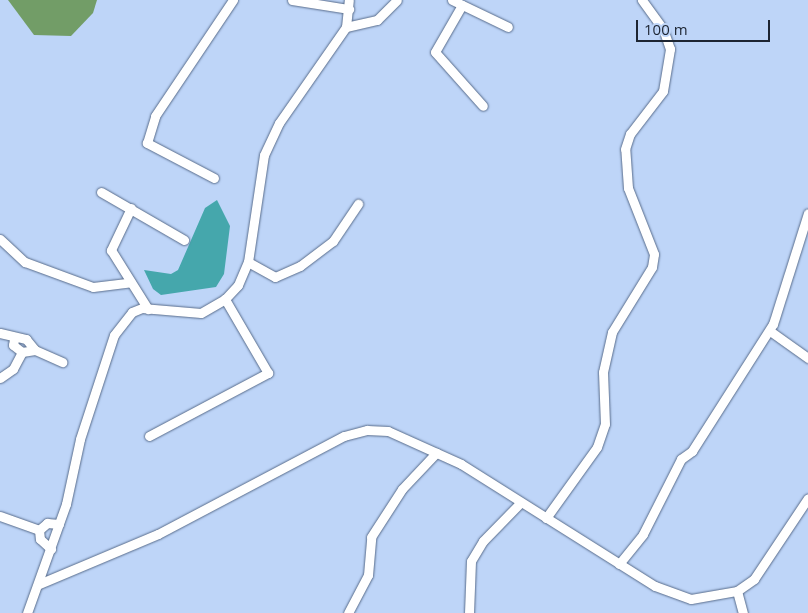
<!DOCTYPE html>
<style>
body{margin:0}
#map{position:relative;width:808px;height:613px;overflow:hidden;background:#bed5f8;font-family:"Open Sans",sans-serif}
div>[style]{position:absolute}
.forest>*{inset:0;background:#729d67}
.water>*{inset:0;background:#45a7ac}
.roads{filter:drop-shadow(0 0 1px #586c8b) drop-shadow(0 0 1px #586c8b)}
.minor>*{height:9px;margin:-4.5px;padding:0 4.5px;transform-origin:4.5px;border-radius:4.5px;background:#fff}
span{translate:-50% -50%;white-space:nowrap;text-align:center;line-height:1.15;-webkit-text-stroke:4px #bed5f8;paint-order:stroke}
.scale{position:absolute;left:636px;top:20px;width:134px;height:22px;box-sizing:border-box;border:2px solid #1d2532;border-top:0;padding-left:6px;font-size:15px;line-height:18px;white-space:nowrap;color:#1d2532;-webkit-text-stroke:4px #bed5f8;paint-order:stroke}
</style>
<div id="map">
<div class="forest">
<i style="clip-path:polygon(8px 0,97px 0,93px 13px,71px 36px,34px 35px)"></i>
</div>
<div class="water">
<i style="clip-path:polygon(217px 200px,230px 226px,224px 274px,216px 287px,161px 295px,153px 289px,144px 270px,171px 274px,178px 270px,205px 208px)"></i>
</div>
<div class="roads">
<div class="minor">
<i style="left:292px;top:0;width:58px;rotate:9deg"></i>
<i style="left:452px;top:0;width:62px;rotate:25.7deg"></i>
<i style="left:462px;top:5px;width:54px;rotate:119.9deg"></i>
<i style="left:435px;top:52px;width:72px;rotate:48.4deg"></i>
<i style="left:346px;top:27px;width:32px;rotate:-13deg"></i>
<i style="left:377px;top:20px;width:28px;rotate:-45deg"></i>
<i style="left:214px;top:178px;width:76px;rotate:-152.4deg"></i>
<i style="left:147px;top:143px;width:28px;rotate:-73deg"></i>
<i style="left:155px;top:116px;width:140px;rotate:-56.1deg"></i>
<i style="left:101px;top:192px;width:96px;rotate:30deg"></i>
<i style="left:131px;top:208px;width:47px;rotate:115.5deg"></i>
<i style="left:111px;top:250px;width:70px;rotate:57.9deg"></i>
<i style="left:0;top:239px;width:34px;rotate:43deg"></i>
<i style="left:25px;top:262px;width:72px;rotate:20.2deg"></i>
<i style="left:93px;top:287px;width:38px;rotate:-7deg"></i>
<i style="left:248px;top:262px;width:31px;rotate:29deg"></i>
<i style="left:275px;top:277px;width:27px;rotate:-24deg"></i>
<i style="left:300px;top:266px;width:41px;rotate:-37.1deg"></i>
<i style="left:333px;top:241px;width:45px;rotate:-56deg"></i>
<i style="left:770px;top:331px;width:47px;rotate:35.4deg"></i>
<i style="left:0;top:333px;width:27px;rotate:13deg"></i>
<i style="left:26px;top:339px;width:14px;rotate:51deg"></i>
<i style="left:35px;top:350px;width:30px;rotate:24deg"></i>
<i style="left:14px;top:339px;width:6px;rotate:99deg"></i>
<i style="left:13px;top:345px;width:11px;rotate:38deg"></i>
<i style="left:22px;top:352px;width:13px;rotate:-9deg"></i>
<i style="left:0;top:378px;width:16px;rotate:-35deg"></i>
<i style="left:13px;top:369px;width:19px;rotate:-62deg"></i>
<i style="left:149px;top:436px;width:135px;rotate:-27.9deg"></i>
<i style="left:268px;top:373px;width:86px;rotate:-120.2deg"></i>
<i style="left:0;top:516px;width:41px;rotate:19.7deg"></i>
<i style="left:39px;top:530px;width:11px;rotate:-41deg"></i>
<i style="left:47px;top:523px;width:12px;rotate:5deg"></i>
<i style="left:546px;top:518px;width:87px;rotate:-54.3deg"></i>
<i style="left:597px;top:447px;width:24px;rotate:-71deg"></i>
<i style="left:605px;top:424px;width:52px;rotate:-92.2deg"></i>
<i style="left:603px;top:372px;width:41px;rotate:-77.3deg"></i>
<i style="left:612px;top:332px;width:76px;rotate:-58.4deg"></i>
<i style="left:652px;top:267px;width:13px;rotate:-81deg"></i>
<i style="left:654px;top:254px;width:71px;rotate:-111.5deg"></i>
<i style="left:628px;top:188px;width:39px;rotate:-94deg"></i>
<i style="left:625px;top:149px;width:16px;rotate:-72deg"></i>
<i style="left:630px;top:134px;width:54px;rotate:-52.5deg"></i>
<i style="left:663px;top:91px;width:43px;rotate:-80.5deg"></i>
<i style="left:670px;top:49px;width:21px;rotate:-109deg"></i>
<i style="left:663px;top:29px;width:36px;rotate:-126deg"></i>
<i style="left:39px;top:530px;width:9px;rotate:84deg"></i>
<i style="left:40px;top:539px;width:15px;rotate:42deg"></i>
<i style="left:619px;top:564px;width:38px;rotate:-51deg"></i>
<i style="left:643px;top:534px;width:84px;rotate:-63.1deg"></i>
<i style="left:681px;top:459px;width:14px;rotate:-36deg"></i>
<i style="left:692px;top:451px;width:151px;rotate:-57.5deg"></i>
<i style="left:773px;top:324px;width:116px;rotate:-72.5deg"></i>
<i style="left:39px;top:584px;width:129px;rotate:-22.8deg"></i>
<i style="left:158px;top:534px;width:210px;rotate:-27.8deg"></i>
<i style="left:344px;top:436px;width:24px;rotate:-15deg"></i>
<i style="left:367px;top:430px;width:21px;rotate:3deg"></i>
<i style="left:388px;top:431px;width:80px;rotate:24.3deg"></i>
<i style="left:461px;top:464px;width:229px;rotate:32.2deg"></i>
<i style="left:655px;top:586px;width:38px;rotate:20deg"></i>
<i style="left:691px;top:599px;width:47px;rotate:-9.9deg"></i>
<i style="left:737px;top:591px;width:21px;rotate:-35deg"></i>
<i style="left:754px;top:579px;width:97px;rotate:-56.3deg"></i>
<i style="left:737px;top:591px;width:23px;rotate:75deg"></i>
<i style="left:27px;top:613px;width:116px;rotate:-70.3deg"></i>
<i style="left:66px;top:504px;width:66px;rotate:-77.8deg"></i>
<i style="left:80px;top:439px;width:109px;rotate:-71.9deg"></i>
<i style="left:114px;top:335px;width:29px;rotate:-52deg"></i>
<i style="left:132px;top:312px;width:11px;rotate:-22deg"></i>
<i style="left:142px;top:308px;width:59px;rotate:4.8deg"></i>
<i style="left:201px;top:313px;width:28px;rotate:-30deg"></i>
<i style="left:225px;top:299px;width:19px;rotate:-47deg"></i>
<i style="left:238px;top:285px;width:25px;rotate:-67deg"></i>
<i style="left:248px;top:262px;width:108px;rotate:-81.5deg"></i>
<i style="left:264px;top:155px;width:35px;rotate:-65deg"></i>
<i style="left:279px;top:123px;width:117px;rotate:-55.1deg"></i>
<i style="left:346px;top:27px;width:27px;rotate:-84deg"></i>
<i style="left:348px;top:613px;width:43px;rotate:-62.2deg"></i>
<i style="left:368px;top:575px;width:38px;rotate:-85deg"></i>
<i style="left:371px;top:537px;width:57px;rotate:-57.1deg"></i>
<i style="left:402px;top:489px;width:50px;rotate:-46.6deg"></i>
<i style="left:469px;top:613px;width:52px;rotate:-87.8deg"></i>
<i style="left:471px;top:561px;width:23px;rotate:-59deg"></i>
<i style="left:483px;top:541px;width:54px;rotate:-45.7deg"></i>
</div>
</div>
<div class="scale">100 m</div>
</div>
